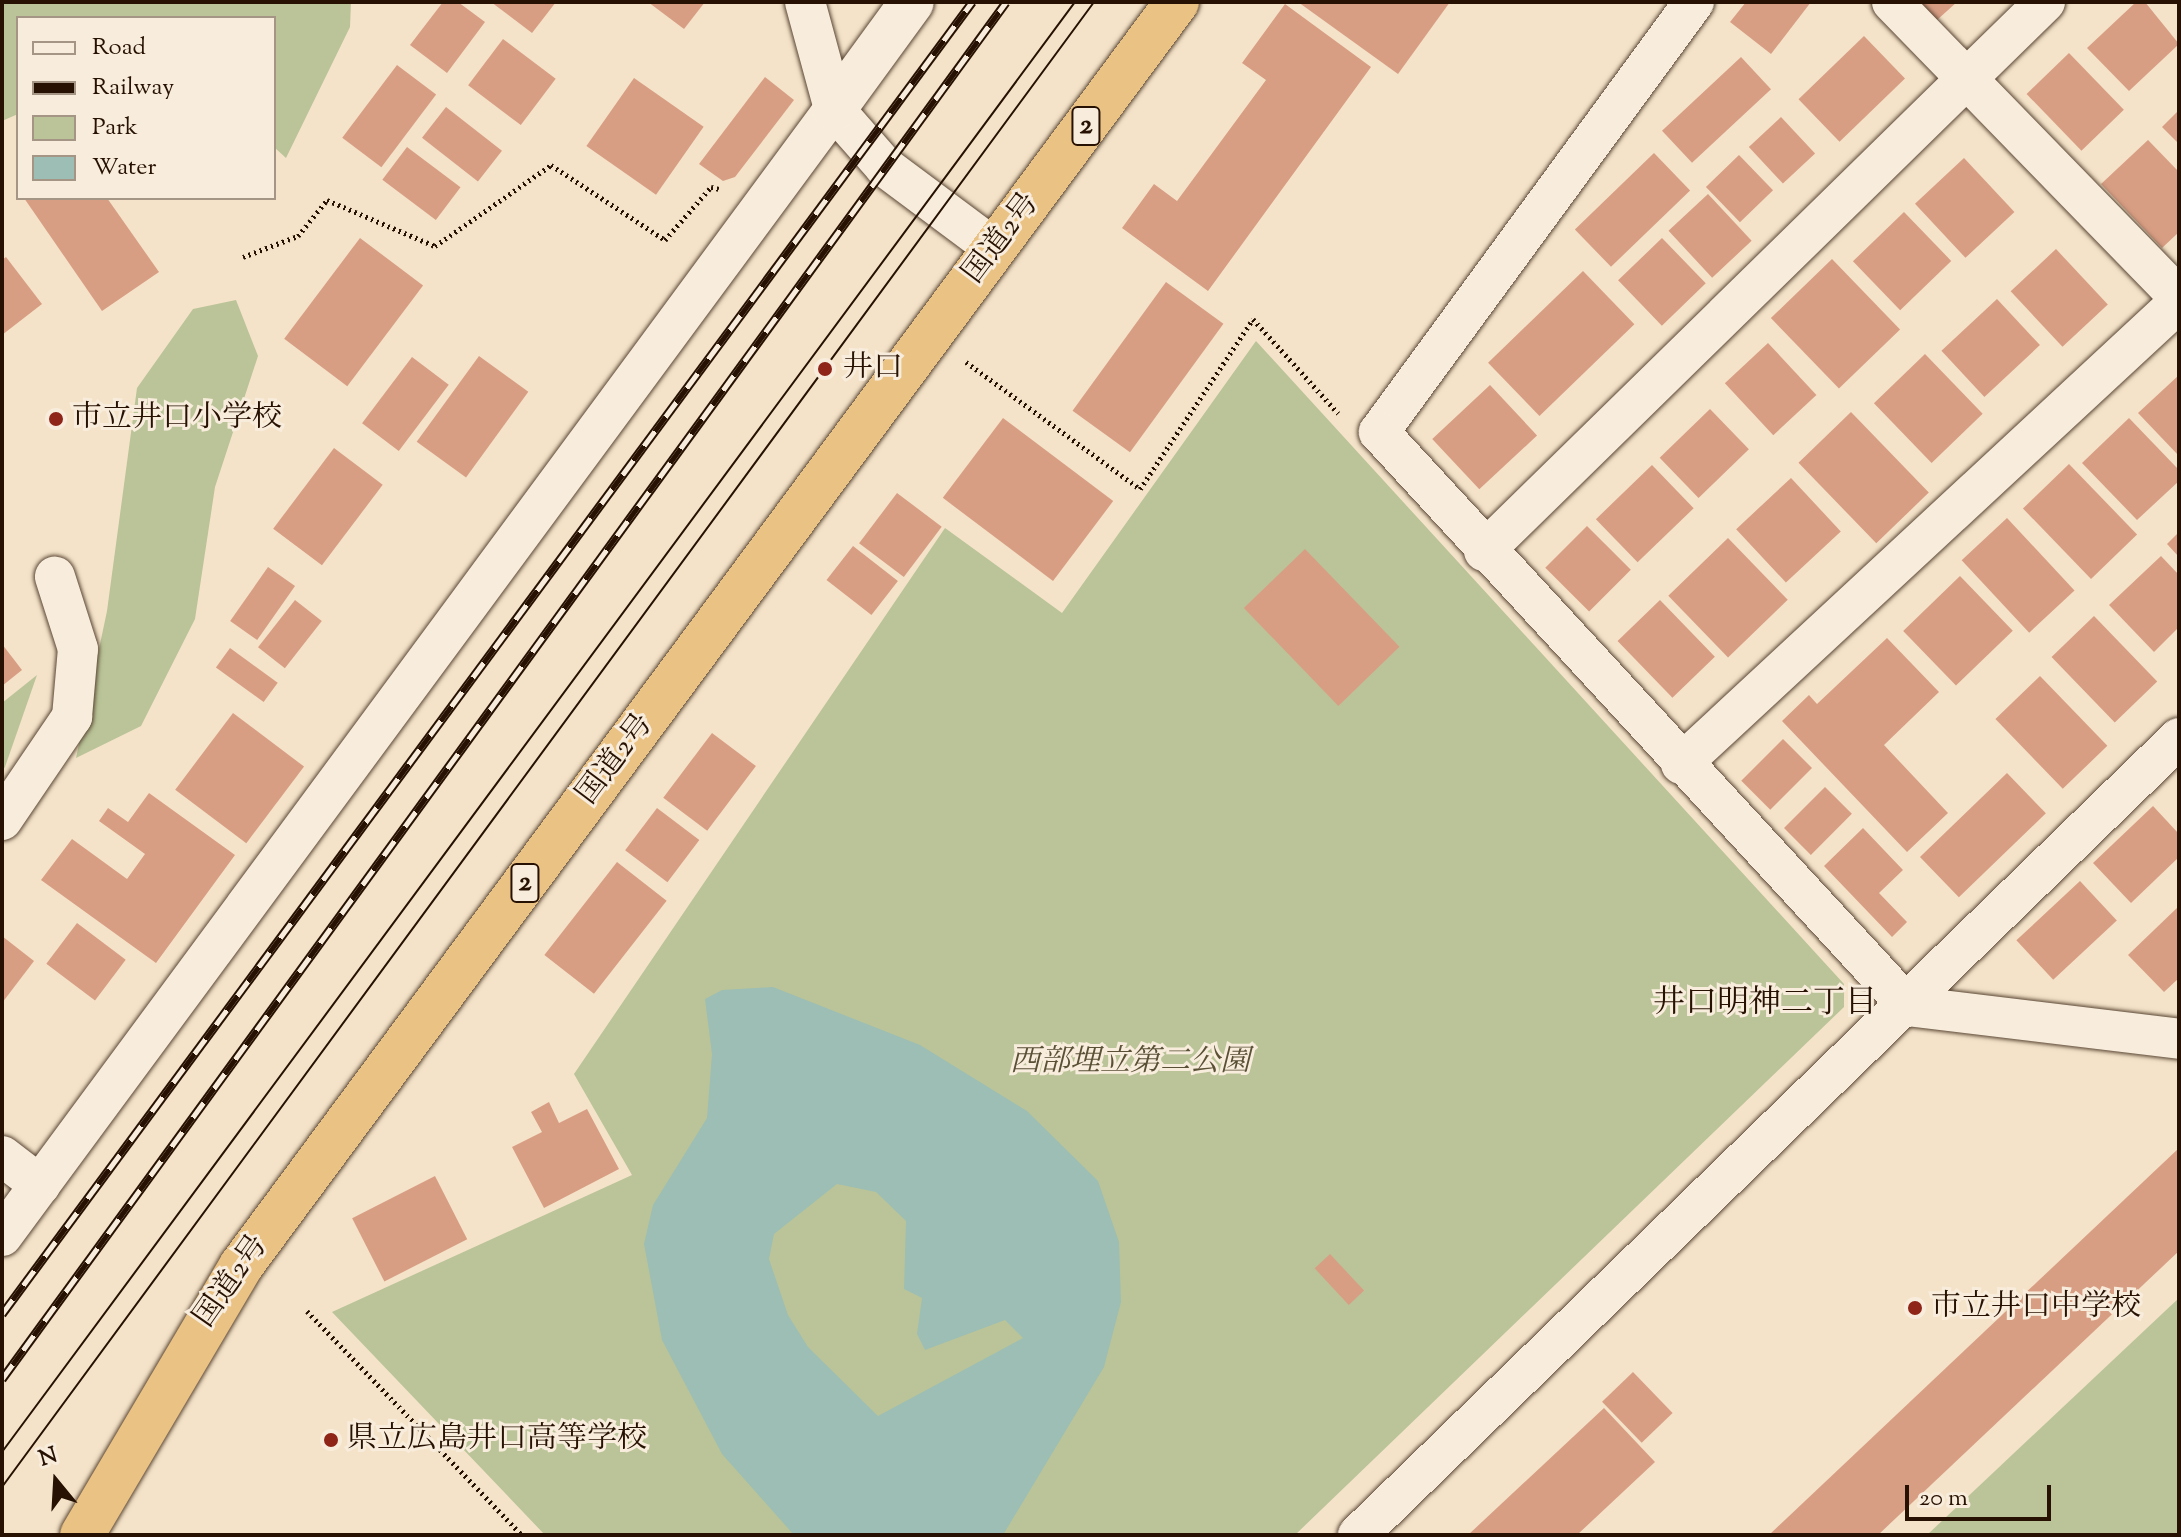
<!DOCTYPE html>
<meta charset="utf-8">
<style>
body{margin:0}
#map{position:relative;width:2181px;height:1537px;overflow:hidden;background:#f4e3c9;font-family:"Sorts Mill Goudy","Noto Serif JP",serif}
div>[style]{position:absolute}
.green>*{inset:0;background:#bac498}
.water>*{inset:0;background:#9cbeb4}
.building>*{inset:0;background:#d89e84;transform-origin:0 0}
.path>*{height:5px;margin-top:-2.5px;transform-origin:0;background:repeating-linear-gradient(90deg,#271102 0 2px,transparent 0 6px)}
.roads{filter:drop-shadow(0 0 2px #5a4634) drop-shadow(0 0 2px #5a4634)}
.minor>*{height:40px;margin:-20px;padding:0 20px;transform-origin:20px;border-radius:20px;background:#f8eddc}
.tertiary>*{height:44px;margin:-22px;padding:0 22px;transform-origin:22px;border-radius:22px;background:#f8eddc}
.trunk>*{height:44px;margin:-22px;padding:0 22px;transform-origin:22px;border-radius:22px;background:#eac284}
.tram>*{height:2px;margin:-1px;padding:0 1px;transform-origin:1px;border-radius:1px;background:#271102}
.rail>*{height:9px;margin-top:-4.5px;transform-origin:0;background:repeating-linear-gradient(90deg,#f8eddc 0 18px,#271102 0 36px);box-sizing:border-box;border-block:2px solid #271102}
.dots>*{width:22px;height:22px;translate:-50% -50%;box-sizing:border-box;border:4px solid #f8eddc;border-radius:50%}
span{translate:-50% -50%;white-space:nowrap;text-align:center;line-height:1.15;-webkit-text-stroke:6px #f8eddc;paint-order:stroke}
.shield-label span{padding:2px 6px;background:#f8eddc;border:2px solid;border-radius:6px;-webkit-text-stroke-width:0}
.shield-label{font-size:28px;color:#271102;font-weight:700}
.street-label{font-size:30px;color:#271102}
.poi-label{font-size:30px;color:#271102}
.left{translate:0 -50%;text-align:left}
.park-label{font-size:30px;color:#5a5036;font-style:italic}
.neighbourhood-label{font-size:32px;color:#271102}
.frame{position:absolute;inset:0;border:4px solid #271102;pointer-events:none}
.legend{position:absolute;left:16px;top:16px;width:260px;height:184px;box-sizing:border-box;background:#f8eddc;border:2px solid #a49585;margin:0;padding:10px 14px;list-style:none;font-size:24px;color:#271102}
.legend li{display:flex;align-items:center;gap:16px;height:40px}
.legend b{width:40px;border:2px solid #a49585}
.north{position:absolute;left:16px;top:1441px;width:80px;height:80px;-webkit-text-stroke:6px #f8eddc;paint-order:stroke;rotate:342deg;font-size:22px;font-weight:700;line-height:32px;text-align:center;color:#271102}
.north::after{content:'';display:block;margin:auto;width:28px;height:36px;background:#271102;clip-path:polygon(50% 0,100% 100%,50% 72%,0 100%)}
.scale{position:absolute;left:1905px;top:1485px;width:146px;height:36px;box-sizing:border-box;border:4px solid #271102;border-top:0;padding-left:10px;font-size:24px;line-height:28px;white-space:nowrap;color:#271102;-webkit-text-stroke:6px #f8eddc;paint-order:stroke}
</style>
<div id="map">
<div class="green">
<i style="clip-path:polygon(2px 2px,351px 2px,350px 27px,286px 158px,274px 147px,274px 18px,18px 18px,18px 114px,2px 121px)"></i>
<i style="clip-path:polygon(236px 300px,258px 356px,215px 487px,195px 619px,141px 726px,76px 758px,107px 611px,137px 388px,193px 309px)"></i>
<i style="clip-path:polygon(1256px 341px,1844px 984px,1844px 1007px,1295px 1535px,545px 1535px,332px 1312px,632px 1175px,574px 1074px,945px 528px,1062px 613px)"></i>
<i style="clip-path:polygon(37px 675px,5px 767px,2px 771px,2px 703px)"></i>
<i style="clip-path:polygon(2179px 1298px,2179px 1535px,1927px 1535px,2163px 1313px)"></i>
</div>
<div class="water">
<i style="clip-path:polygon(evenodd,773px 987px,920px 1045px,1027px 1111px,1098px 1181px,1119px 1242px,1121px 1302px,1104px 1367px,1003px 1535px,794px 1535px,722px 1454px,662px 1340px,644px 1244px,653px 1205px,707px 1118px,712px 1054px,705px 999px,722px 990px,773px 987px,837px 1184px,876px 1192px,906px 1221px,904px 1289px,922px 1298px,917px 1334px,925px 1350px,1005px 1320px,1023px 1338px,878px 1416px,808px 1347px,788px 1315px,769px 1259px,774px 1234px,837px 1184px)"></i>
</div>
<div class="building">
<i style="clip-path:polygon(443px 2px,458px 2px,485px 22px,447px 73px,410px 45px)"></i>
<i style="clip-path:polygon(491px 2px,556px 2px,532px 33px)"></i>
<i style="clip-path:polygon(648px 2px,705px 2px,684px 29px)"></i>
<i style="clip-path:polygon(1298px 2px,1450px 2px,1398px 74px)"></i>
<i style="clip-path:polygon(1746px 2px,1811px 2px,1771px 54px,1730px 22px)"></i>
<i style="clip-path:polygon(1920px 2px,1957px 2px,1937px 20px)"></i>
<i style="clip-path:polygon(2136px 2px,2145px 2px,2179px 44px,2129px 91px,2087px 48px)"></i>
<i style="clip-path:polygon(1285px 4px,1371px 67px,1208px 291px,1122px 228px,1154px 184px,1177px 201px,1266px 80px,1242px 63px)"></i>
<i style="left:1864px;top:36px;width:59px;height:91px;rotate:46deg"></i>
<i style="left:503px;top:39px;width:66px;height:58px;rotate:37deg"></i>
<i style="left:2069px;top:53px;width:79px;height:59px;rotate:46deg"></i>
<i style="left:1741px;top:57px;width:44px;height:108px;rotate:47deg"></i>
<i style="left:397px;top:65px;width:49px;height:91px;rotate:37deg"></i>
<i style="clip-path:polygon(765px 77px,794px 100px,735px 177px,723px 181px,699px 164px)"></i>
<i style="left:634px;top:78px;width:85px;height:83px;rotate:35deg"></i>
<i style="left:446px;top:107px;width:71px;height:39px;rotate:38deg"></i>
<i style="clip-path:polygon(2179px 110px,2179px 144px,2162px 127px)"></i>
<i style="left:1781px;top:117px;width:50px;height:44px;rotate:47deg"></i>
<i style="clip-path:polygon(2148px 140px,2179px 172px,2179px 232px,2162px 248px,2101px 184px)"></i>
<i style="left:407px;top:147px;width:67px;height:41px;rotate:37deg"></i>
<i style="left:1654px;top:153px;width:52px;height:110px;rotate:46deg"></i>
<i style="left:1739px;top:155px;width:49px;height:46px;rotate:46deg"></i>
<i style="left:1964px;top:158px;width:74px;height:67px;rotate:47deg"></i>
<i style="left:1708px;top:194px;width:64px;height:54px;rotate:47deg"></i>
<i style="clip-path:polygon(24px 198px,107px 198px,159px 272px,102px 311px)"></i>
<i style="left:1904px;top:212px;width:68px;height:71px;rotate:46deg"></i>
<i style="left:360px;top:238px;width:79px;height:126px;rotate:37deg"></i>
<i style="left:1662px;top:238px;width:63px;height:61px;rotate:46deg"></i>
<i style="left:2056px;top:249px;width:76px;height:62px;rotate:47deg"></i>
<i style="clip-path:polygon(6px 257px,42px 304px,2px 335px,2px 260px)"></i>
<i style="left:1832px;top:259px;width:98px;height:85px;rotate:46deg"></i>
<i style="left:1583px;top:271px;width:74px;height:132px;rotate:46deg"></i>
<i style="left:1166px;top:282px;width:71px;height:159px;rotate:36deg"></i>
<i style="left:1997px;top:299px;width:63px;height:76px;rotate:47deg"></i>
<i style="left:1768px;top:343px;width:71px;height:59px;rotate:47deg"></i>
<i style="left:1925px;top:354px;width:83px;height:71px;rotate:46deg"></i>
<i style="left:479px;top:356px;width:61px;height:106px;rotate:36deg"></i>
<i style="left:412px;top:357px;width:46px;height:83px;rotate:37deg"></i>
<i style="clip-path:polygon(2179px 375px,2179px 456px,2138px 413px)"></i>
<i style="left:1490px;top:385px;width:69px;height:79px;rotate:47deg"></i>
<i style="left:1710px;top:409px;width:56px;height:70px;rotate:46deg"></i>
<i style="left:1851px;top:412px;width:112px;height:73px;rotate:46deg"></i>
<i style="left:1003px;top:418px;width:138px;height:100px;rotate:37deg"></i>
<i style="clip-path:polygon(2129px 418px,2179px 470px,2179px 481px,2137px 520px,2082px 463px)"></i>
<i style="left:334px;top:448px;width:61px;height:101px;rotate:37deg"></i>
<i style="left:2069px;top:464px;width:98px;height:64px;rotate:46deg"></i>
<i style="left:1652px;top:465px;width:60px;height:78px;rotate:46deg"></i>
<i style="left:1791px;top:478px;width:73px;height:75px;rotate:47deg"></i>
<i style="left:897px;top:493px;width:56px;height:63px;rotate:37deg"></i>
<i style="left:2007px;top:518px;width:99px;height:62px;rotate:47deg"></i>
<i style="left:1587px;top:526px;width:62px;height:59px;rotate:45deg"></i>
<i style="clip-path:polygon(2179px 532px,2179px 557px,2167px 544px)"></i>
<i style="left:1728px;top:538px;width:86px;height:83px;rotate:46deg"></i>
<i style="left:853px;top:546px;width:57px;height:43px;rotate:38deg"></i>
<i style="left:1305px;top:549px;width:136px;height:85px;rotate:46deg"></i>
<i style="clip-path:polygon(2161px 556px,2179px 575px,2179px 627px,2154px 652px,2109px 605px)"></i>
<i style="left:268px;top:567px;width:33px;height:66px;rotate:35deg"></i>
<i style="left:1960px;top:576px;width:76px;height:79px;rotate:46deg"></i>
<i style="left:295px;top:600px;width:34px;height:60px;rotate:38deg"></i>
<i style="left:1660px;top:600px;width:79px;height:59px;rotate:46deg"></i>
<i style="left:2094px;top:616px;width:91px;height:59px;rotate:46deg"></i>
<i style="clip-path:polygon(1887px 638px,1939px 692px,1884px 745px,1948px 813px,1907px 852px,1782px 721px,1809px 695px,1817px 704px)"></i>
<i style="clip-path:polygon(2px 644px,22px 670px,2px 686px)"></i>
<i style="left:230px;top:648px;width:59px;height:24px;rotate:36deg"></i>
<i style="left:2040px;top:676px;width:97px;height:62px;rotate:46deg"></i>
<i style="left:233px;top:713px;width:89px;height:96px;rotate:37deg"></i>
<i style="left:712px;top:733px;width:55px;height:81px;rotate:37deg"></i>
<i style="left:1783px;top:739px;width:41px;height:59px;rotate:45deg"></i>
<i style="left:2007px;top:773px;width:56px;height:121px;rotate:46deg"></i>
<i style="left:1825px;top:787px;width:38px;height:58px;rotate:45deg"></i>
<i style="clip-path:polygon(149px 793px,235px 855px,156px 963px,41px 880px,72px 839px,127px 879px,145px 854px,99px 821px,108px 808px,128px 822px)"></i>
<i style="clip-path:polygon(2153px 806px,2179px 834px,2179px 857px,2131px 903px,2093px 863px)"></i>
<i style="left:657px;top:808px;width:53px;height:53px;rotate:37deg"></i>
<i style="clip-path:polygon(1863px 828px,1903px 870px,1879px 893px,1907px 922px,1892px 937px,1824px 866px)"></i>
<i style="left:617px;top:862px;width:63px;height:118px;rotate:38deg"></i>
<i style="left:2080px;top:881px;width:54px;height:87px;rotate:47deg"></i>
<i style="clip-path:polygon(2179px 906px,2179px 978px,2164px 992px,2128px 955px)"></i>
<i style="left:77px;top:923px;width:61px;height:51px;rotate:37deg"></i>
<i style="clip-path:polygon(2px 936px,34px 961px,2px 1003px)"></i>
<i style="clip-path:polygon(549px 1102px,559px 1123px,587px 1109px,619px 1169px,544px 1208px,512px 1147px,542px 1132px,531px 1112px)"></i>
<i style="clip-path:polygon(2179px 1148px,2179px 1251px,1878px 1535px,1769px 1535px)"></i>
<i style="left:435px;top:1176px;width:71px;height:93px;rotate:63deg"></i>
<i style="left:1330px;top:1254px;width:50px;height:21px;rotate:47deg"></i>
<i style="left:1633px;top:1372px;width:57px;height:43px;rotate:46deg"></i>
<i style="clip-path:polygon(1604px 1408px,1655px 1462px,1577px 1535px,1468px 1535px)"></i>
</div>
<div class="path">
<i style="left:243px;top:257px;width:59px;rotate:-20.9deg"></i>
<i style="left:298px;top:236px;width:46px;rotate:-51.1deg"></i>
<i style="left:327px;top:200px;width:117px;rotate:23.1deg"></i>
<i style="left:435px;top:246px;width:141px;rotate:-34.9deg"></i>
<i style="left:551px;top:165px;width:136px;rotate:33.3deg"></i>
<i style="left:665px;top:240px;width:70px;rotate:-49deg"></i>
<i style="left:711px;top:187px;width:8px;rotate:14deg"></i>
<i style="left:966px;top:362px;width:215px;rotate:36.1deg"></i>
<i style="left:1140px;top:489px;width:204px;rotate:-56.4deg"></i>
<i style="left:1253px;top:319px;width:127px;rotate:47.9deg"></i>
<i style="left:307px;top:1311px;width:310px;rotate:46.2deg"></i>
</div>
<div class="roads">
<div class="minor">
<i style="left:805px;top:2px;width:111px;rotate:74.8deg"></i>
<i style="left:834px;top:109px;width:77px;rotate:48.7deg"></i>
<i style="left:885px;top:167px;width:137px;rotate:36.7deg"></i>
<i style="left:1694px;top:2px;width:533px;rotate:126.22deg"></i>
<i style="left:1379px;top:432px;width:781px;rotate:47.34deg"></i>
<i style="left:1908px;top:1006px;width:273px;rotate:6.9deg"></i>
<i style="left:1892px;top:2px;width:412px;rotate:45.8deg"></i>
<i style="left:1484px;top:551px;width:785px;rotate:-44.38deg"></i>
<i style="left:1681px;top:764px;width:679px;rotate:-42.85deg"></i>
<i style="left:2px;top:820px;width:125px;rotate:-55.8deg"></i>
<i style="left:72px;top:717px;width:68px;rotate:-85deg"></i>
<i style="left:78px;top:649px;width:76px;rotate:-107.7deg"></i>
<i style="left:2px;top:1156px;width:48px;rotate:37.3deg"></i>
<i style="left:2px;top:1236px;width:1401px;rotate:-53.56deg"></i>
<i style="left:1358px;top:1535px;width:1144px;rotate:-44.15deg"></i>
</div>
<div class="tertiary">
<i style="left:834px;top:109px;width:132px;rotate:-53.9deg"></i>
</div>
<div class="trunk">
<i style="left:82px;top:1535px;width:312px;rotate:-59.4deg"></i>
<i style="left:241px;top:1266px;width:1573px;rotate:-53.48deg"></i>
</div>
</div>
<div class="tram">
<i style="left:2px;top:1452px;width:1804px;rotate:-53.5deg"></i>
<i style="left:2px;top:1487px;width:1843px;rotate:-53.67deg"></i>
</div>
<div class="rail">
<i style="left:2px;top:1314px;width:1632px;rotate:-53.52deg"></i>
<i style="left:2px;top:1379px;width:1704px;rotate:-53.9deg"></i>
</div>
<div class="dots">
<i style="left:825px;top:369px;background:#8f2418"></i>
<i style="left:56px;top:419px;background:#8f2418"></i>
<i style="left:1915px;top:1308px;background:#8f2418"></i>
<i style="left:331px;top:1440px;background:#8f2418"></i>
</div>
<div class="shield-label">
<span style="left:1086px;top:126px">2</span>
<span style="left:525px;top:883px">2</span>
</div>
<div class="street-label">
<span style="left:1002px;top:239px;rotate:-53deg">国道2号</span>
<span style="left:616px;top:760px;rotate:-53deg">国道2号</span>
<span style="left:232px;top:1282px;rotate:-55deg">国道2号</span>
</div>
<div class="poi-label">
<span class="left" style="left:843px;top:369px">井口</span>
<span class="left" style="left:72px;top:419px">市立井口小学校</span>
<span class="left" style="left:1931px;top:1308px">市立井口中学校</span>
<span class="left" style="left:347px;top:1440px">県立広島井口高等学校</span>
</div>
<div class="park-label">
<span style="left:1130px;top:1063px">西部埋立第二公園</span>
</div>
<div class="neighbourhood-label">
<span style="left:1765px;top:1004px">井口明神二丁目</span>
</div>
<div class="frame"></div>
<ul class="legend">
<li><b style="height:10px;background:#f8eddc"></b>Road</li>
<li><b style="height:10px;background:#271102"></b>Railway</li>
<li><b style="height:22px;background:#bac498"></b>Park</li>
<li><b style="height:22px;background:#9cbeb4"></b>Water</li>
</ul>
<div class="north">N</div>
<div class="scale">20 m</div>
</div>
